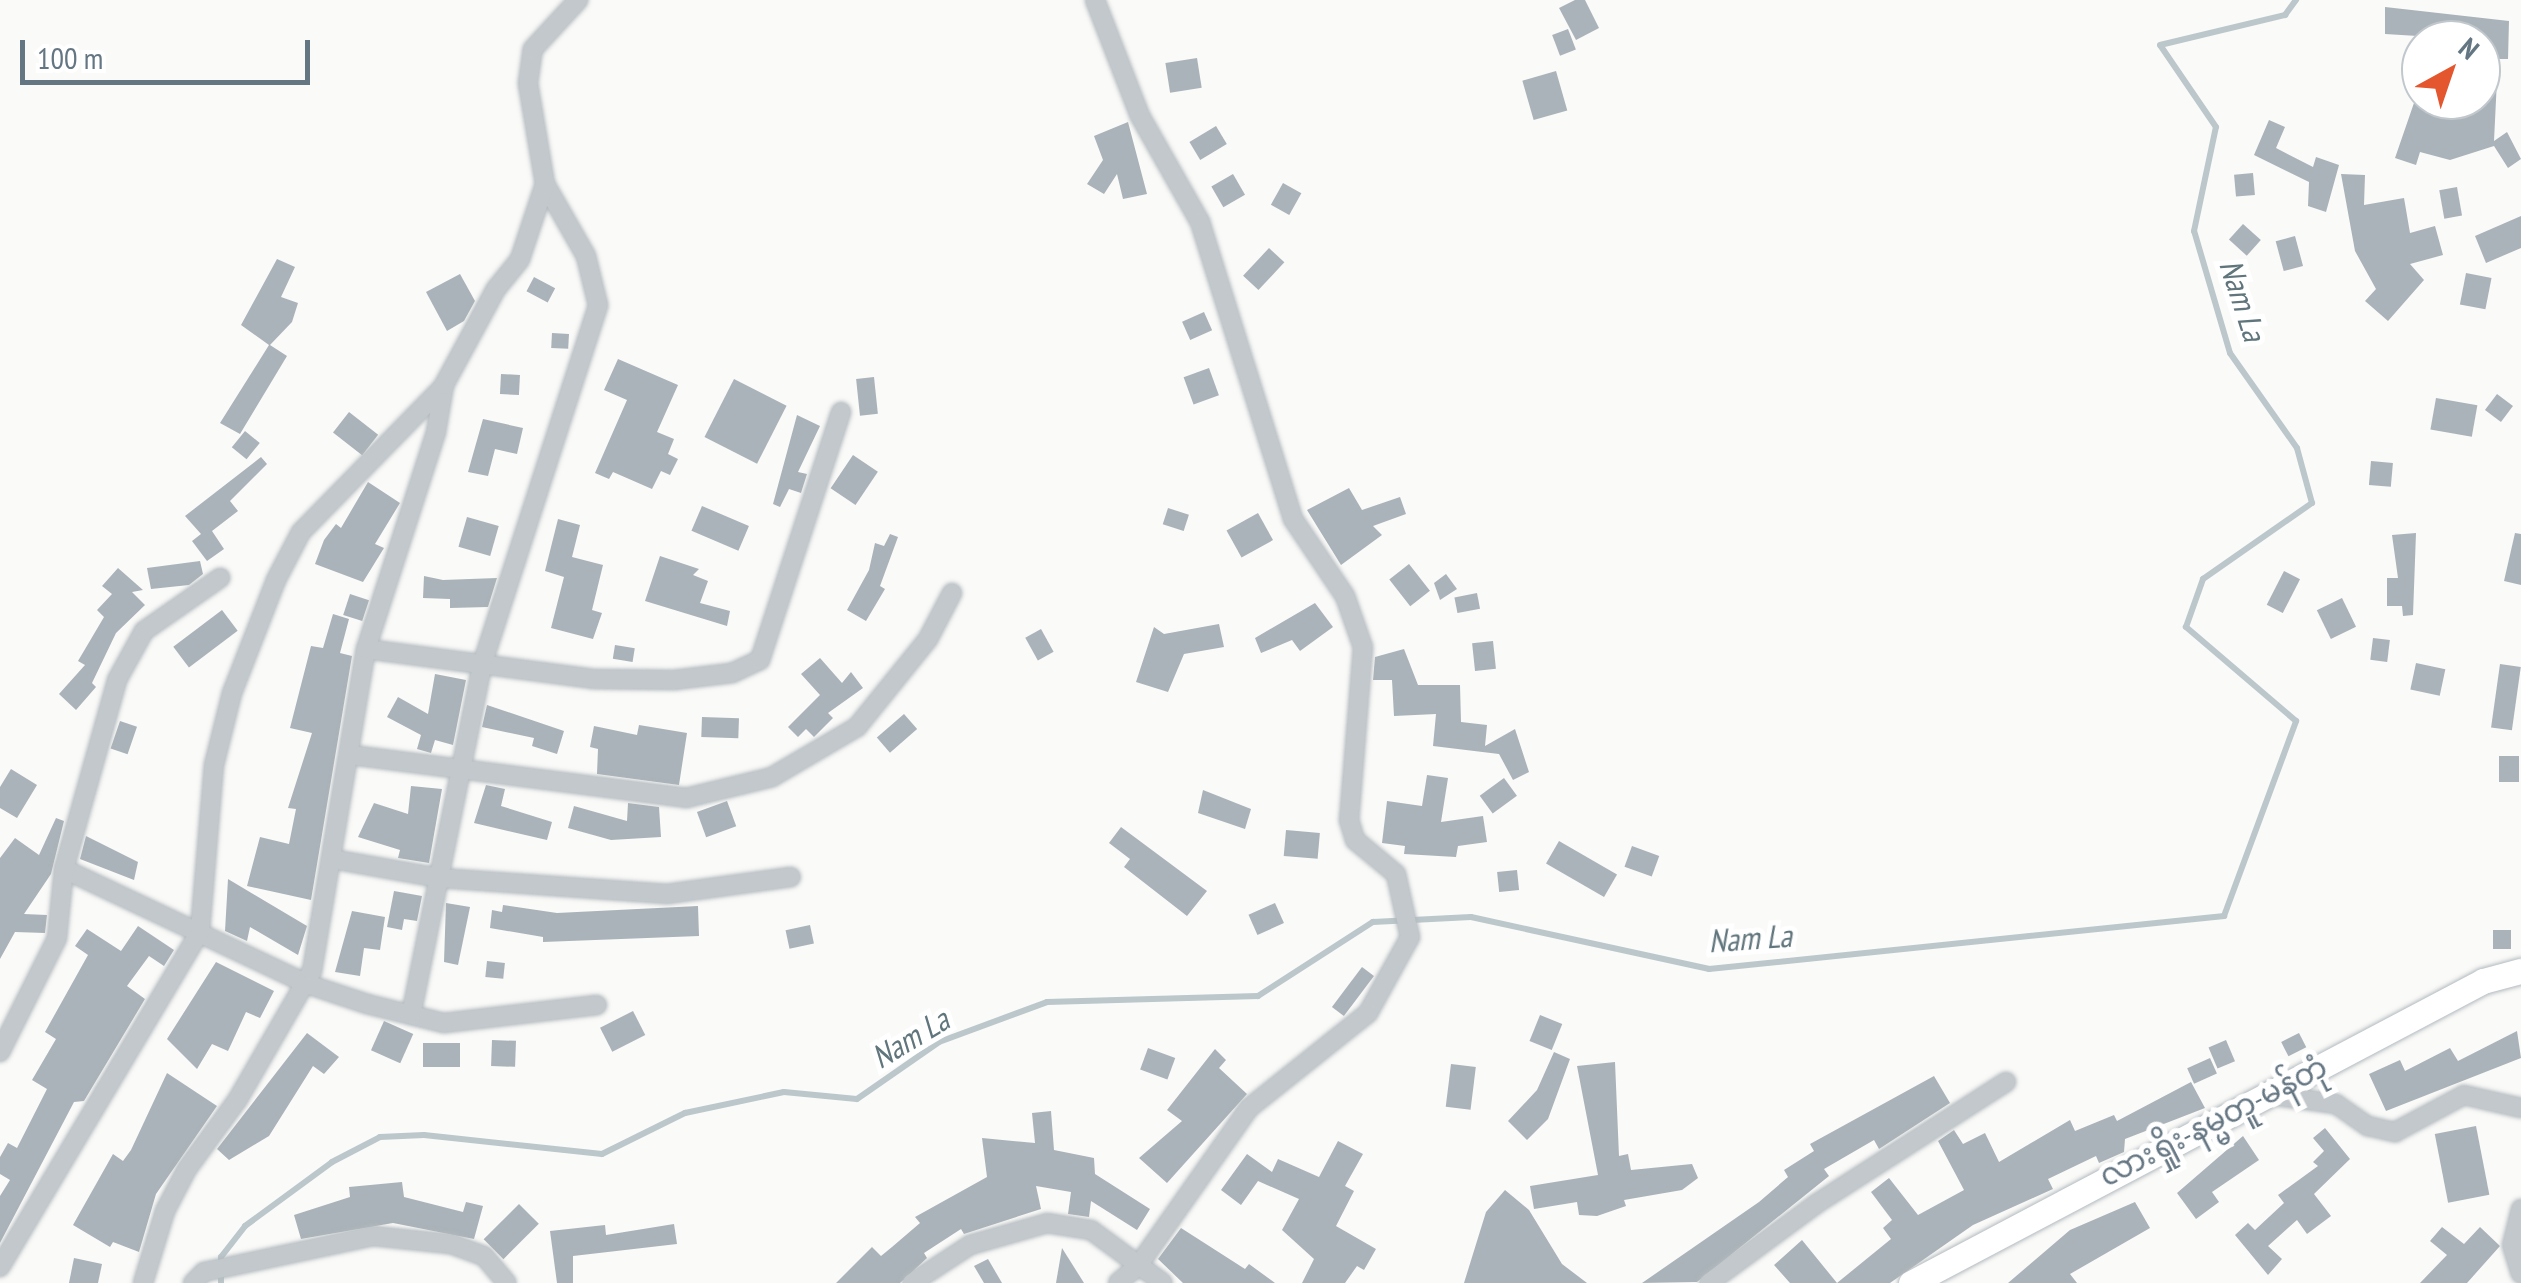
<!DOCTYPE html>
<meta charset="utf-8">
<style>
body{margin:0}
#map{position:relative;width:2521px;height:1283px;overflow:hidden;background:#fafaf8;font-family:"PT Sans Narrow","Noto Sans Myanmar",sans-serif}
div>[style]{position:absolute}
.stream>*{height:6px;margin:-3px;padding:0 3px;transform-origin:3px;border-radius:3px;background:#bbc7cb}
.building>*{inset:0;background:#aab3b9;transform-origin:0 0}
.roads{filter:drop-shadow(0 0 2px #b3babf) drop-shadow(0 0 2px #b3babf)}
.street>*{height:18px;margin:-9px;padding:0 9px;transform-origin:9px;border-radius:9px;background:#c3c8cc}
.secondary>*{height:25px;margin:-12.5px;padding:0 12.5px;transform-origin:12.5px;border-radius:12.5px;background:#fff}
span{translate:-50% -50%;white-space:nowrap;text-align:center;line-height:1.15;-webkit-text-stroke:10px #fff;paint-order:stroke}
.street-label{font-size:30px;color:#657683}
.water-label{font-size:32px;color:#60757c;font-style:italic}
.north{position:absolute;left:2401px;top:20px;width:100px;height:100px;box-sizing:border-box;background:#fff;border:2px solid #c1c8cd;border-radius:50%;rotate:40deg;font-size:28px;font-weight:700;line-height:40px;text-align:center;color:#657683}
.north::after{content:'';display:block;margin:auto;width:35px;height:45px;background:#e4572e;clip-path:polygon(50% 0,100% 100%,50% 72%,0 100%)}
.scale{position:absolute;left:20px;top:40px;width:290px;height:45px;box-sizing:border-box;border:5px solid #657683;border-top:0;padding-left:12px;font-size:30px;line-height:35px;white-space:nowrap;color:#657683;-webkit-text-stroke:8px #fff;paint-order:stroke}
</style>
<div id="map">
<div class="stream">
<i style="left:221px;top:1283px;width:26px;rotate:-90deg"></i>
<i style="left:221px;top:1257px;width:39px;rotate:-52deg"></i>
<i style="left:245px;top:1226px;width:108px;rotate:-36.3deg"></i>
<i style="left:332px;top:1162px;width:54px;rotate:-27.5deg"></i>
<i style="left:380px;top:1137px;width:44px;rotate:-2.6deg"></i>
<i style="left:424px;top:1135px;width:179px;rotate:6.1deg"></i>
<i style="left:602px;top:1154px;width:93px;rotate:-26.3deg"></i>
<i style="left:685px;top:1113px;width:101px;rotate:-12deg"></i>
<i style="left:784px;top:1092px;width:73px;rotate:5.5deg"></i>
<i style="left:857px;top:1099px;width:100px;rotate:-34.8deg"></i>
<i style="left:939px;top:1042px;width:115px;rotate:-20.3deg"></i>
<i style="left:1047px;top:1002px;width:211px;rotate:-1.6deg"></i>
<i style="left:1258px;top:996px;width:137px;rotate:-32.8deg"></i>
<i style="left:1373px;top:922px;width:98px;rotate:-2.9deg"></i>
<i style="left:1471px;top:917px;width:244px;rotate:12.3deg"></i>
<i style="left:1709px;top:969px;width:518px;rotate:-5.88deg"></i>
<i style="left:2224px;top:916px;width:208px;rotate:-69.7deg"></i>
<i style="left:2296px;top:721px;width:145px;rotate:-139.5deg"></i>
<i style="left:2186px;top:627px;width:51px;rotate:-70.5deg"></i>
<i style="left:2203px;top:579px;width:133px;rotate:-34.9deg"></i>
<i style="left:2312px;top:503px;width:57px;rotate:-105.3deg"></i>
<i style="left:2297px;top:448px;width:116px;rotate:-125.2deg"></i>
<i style="left:2230px;top:353px;width:127px;rotate:-106.4deg"></i>
<i style="left:2194px;top:231px;width:106px;rotate:-78.1deg"></i>
<i style="left:2216px;top:127px;width:99px;rotate:-124.3deg"></i>
<i style="left:2160px;top:45px;width:129px;rotate:-13.5deg"></i>
<i style="left:2285px;top:15px;width:19px;rotate:-54deg"></i>
</div>
<div class="building">
<i style="clip-path:polygon(1575px 0,1585px 0,1599px 28px,1576px 40px,1559px 8px)"></i>
<i style="clip-path:polygon(2385px 7px,2509px 21px,2508px 59px,2498px 59px,2494px 141px,2507px 132px,2521px 159px,2508px 168px,2494px 146px,2450px 160px,2420px 152px,2416px 165px,2395px 158px,2415px 100px,2480px 102px,2483px 40px,2385px 34px)"></i>
<i style="left:1568px;top:29px;width:22px;height:17px;rotate:69deg"></i>
<i style="left:1197px;top:58px;width:30px;height:32px;rotate:81deg"></i>
<i style="left:1556px;top:71px;width:41px;height:35px;rotate:74deg"></i>
<i style="clip-path:polygon(2269px 120px,2285px 127px,2276px 148px,2313px 167px,2316px 157px,2339px 165px,2326px 212px,2308px 206px,2309px 182px,2254px 155px)"></i>
<i style="clip-path:polygon(1128px 122px,1147px 194px,1123px 199px,1117px 174px,1104px 194px,1087px 184px,1103px 160px,1094px 136px)"></i>
<i style="left:1216px;top:126px;width:21px;height:31px;rotate:59deg"></i>
<i style="left:2253px;top:173px;width:22px;height:19px;rotate:85deg"></i>
<i style="left:1233px;top:174px;width:24px;height:25px;rotate:60deg"></i>
<i style="clip-path:polygon(2341px 174px,2365px 175px,2364px 205px,2404px 198px,2410px 233px,2435px 226px,2443px 255px,2410px 264px,2424px 280px,2388px 321px,2365px 301px,2376px 289px,2355px 251px)"></i>
<i style="left:1283px;top:183px;width:21px;height:25px;rotate:29deg"></i>
<i style="left:2457px;top:187px;width:29px;height:18px;rotate:80deg"></i>
<i style="clip-path:polygon(2521px 216px,2521px 248px,2486px 263px,2475px 236px)"></i>
<i style="left:2243px;top:224px;width:24px;height:21px;rotate:42deg"></i>
<i style="left:2295px;top:236px;width:31px;height:20px;rotate:75deg"></i>
<i style="left:1269px;top:248px;width:21px;height:38px;rotate:43deg"></i>
<i style="clip-path:polygon(277px 259px,295px 267px,281px 297px,298px 303px,292px 322px,270px 345px,287px 356px,240px 434px,220px 423px,269px 345px,241px 325px)"></i>
<i style="left:2466px;top:273px;width:26px;height:32px;rotate:11deg"></i>
<i style="clip-path:polygon(460px 274px,475px 301px,464px 321px,447px 331px,426px 292px)"></i>
<i style="left:534px;top:277px;width:24px;height:16px;rotate:28deg"></i>
<i style="left:1204px;top:312px;width:20px;height:24px;rotate:66deg"></i>
<i style="left:552px;top:333px;width:17px;height:15px;rotate:3deg"></i>
<i style="clip-path:polygon(618px 359px,678px 385px,657px 432px,674px 439px,668px 454px,678px 459px,670px 475px,661px 471px,652px 489px,613px 472px,609px 479px,595px 473px,627px 400px,604px 390px)"></i>
<i style="left:1209px;top:368px;width:29px;height:27px;rotate:70deg"></i>
<i style="left:501px;top:374px;width:19px;height:20px;rotate:3deg"></i>
<i style="left:874px;top:377px;width:37px;height:18px;rotate:84deg"></i>
<i style="left:734px;top:379px;width:59px;height:65px;rotate:27deg"></i>
<i style="left:2497px;top:394px;width:20px;height:20px;rotate:37deg"></i>
<i style="left:2436px;top:398px;width:42px;height:32px;rotate:10deg"></i>
<i style="left:349px;top:412px;width:37px;height:26px;rotate:38deg"></i>
<i style="clip-path:polygon(797px 415px,820px 426px,798px 472px,807px 474px,801px 493px,789px 489px,780px 507px,773px 504px)"></i>
<i style="clip-path:polygon(483px 419px,523px 428px,517px 454px,495px 449px,488px 476px,468px 472px)"></i>
<i style="left:245px;top:431px;width:19px;height:21px;rotate:39deg"></i>
<i style="left:853px;top:455px;width:30px;height:40px;rotate:34deg"></i>
<i style="clip-path:polygon(261px 457px,267px 464px,230px 501px,238px 511px,212px 531px,224px 549px,207px 561px,192px 541px,201px 534px,185px 516px)"></i>
<i style="left:2371px;top:461px;width:22px;height:24px;rotate:5deg"></i>
<i style="clip-path:polygon(368px 482px,400px 503px,375px 544px,384px 548px,363px 582px,315px 564px,324px 540px,336px 524px,341px 528px)"></i>
<i style="clip-path:polygon(1349px 488px,1362px 510px,1400px 497px,1406px 514px,1373px 526px,1382px 535px,1341px 565px,1307px 510px)"></i>
<i style="left:702px;top:506px;width:51px;height:27px;rotate:23deg"></i>
<i style="left:1168px;top:508px;width:22px;height:17px;rotate:18deg"></i>
<i style="left:1258px;top:513px;width:31px;height:36px;rotate:61deg"></i>
<i style="left:467px;top:517px;width:33px;height:31px;rotate:16deg"></i>
<i style="clip-path:polygon(558px 519px,580px 525px,572px 557px,603px 565px,592px 610px,602px 613px,593px 639px,551px 628px,564px 577px,545px 571px)"></i>
<i style="clip-path:polygon(2416px 533px,2413px 615px,2403px 616px,2402px 606px,2387px 606px,2387px 578px,2398px 578px,2392px 535px)"></i>
<i style="clip-path:polygon(2515px 533px,2521px 534px,2521px 585px,2504px 581px)"></i>
<i style="clip-path:polygon(890px 534px,898px 537px,880px 586px,885px 589px,866px 621px,847px 610px,869px 570px,875px 543px,884px 546px)"></i>
<i style="clip-path:polygon(660px 556px,699px 569px,693px 575px,708px 581px,700px 603px,730px 611px,727px 626px,645px 601px)"></i>
<i style="clip-path:polygon(200px 561px,203px 574px,189px 585px,151px 589px,147px 568px)"></i>
<i style="left:1409px;top:564px;width:34px;height:25px;rotate:52deg"></i>
<i style="clip-path:polygon(118px 568px,143px 590px,132px 592px,145px 605px,116px 633px,92px 683px,96px 687px,76px 710px,59px 694px,85px 665px,78px 661px,104px 617px,97px 610px,112px 594px,102px 586px)"></i>
<i style="left:2284px;top:571px;width:18px;height:38px;rotate:27deg"></i>
<i style="clip-path:polygon(1446px 574px,1457px 589px,1440px 600px,1434px 583px)"></i>
<i style="clip-path:polygon(424px 576px,443px 580px,497px 578px,488px 607px,450px 608px,450px 599px,423px 598px)"></i>
<i style="left:1477px;top:593px;width:16px;height:23px;rotate:79deg"></i>
<i style="left:350px;top:594px;width:20px;height:22px;rotate:18deg"></i>
<i style="left:2342px;top:598px;width:32px;height:28px;rotate:64deg"></i>
<i style="clip-path:polygon(1315px 603px,1333px 627px,1300px 651px,1292px 640px,1261px 653px,1255px 638px)"></i>
<i style="left:222px;top:610px;width:26px;height:61px;rotate:53deg"></i>
<i style="clip-path:polygon(333px 614px,349px 619px,340px 653px,352px 656px,311px 900px,247px 886px,260px 837px,289px 844px,296px 809px,288px 808px,312px 733px,290px 728px,311px 646px,323px 648px)"></i>
<i style="clip-path:polygon(1219px 624px,1224px 647px,1184px 654px,1168px 692px,1136px 682px,1154px 627px,1164px 634px)"></i>
<i style="left:1041px;top:629px;width:26px;height:18px;rotate:61deg"></i>
<i style="left:2373px;top:638px;width:17px;height:22px;rotate:7deg"></i>
<i style="left:1493px;top:641px;width:28px;height:21px;rotate:84deg"></i>
<i style="left:615px;top:645px;width:20px;height:14px;rotate:9deg"></i>
<i style="clip-path:polygon(1404px 649px,1418px 685px,1460px 685px,1461px 722px,1487px 725px,1485px 746px,1515px 729px,1529px 772px,1513px 780px,1499px 754px,1433px 746px,1436px 714px,1394px 716px,1392px 680px,1373px 680px,1375px 657px)"></i>
<i style="clip-path:polygon(820px 658px,842px 683px,851px 672px,863px 688px,828px 713px,833px 718px,814px 737px,806px 729px,798px 737px,788px 727px,820px 695px,801px 674px)"></i>
<i style="left:2416px;top:663px;width:30px;height:27px;rotate:12deg"></i>
<i style="left:2500px;top:664px;width:21px;height:64px;rotate:8deg"></i>
<i style="clip-path:polygon(435px 674px,466px 680px,453px 745px,435px 740px,431px 753px,417px 749px,421px 735px,387px 717px,398px 697px,428px 714px)"></i>
<i style="clip-path:polygon(487px 705px,564px 731px,557px 754px,532px 746px,534px 738px,482px 727px)"></i>
<i style="left:904px;top:714px;width:20px;height:36px;rotate:49deg"></i>
<i style="left:702px;top:717px;width:37px;height:20px;rotate:2deg"></i>
<i style="left:120px;top:721px;width:18px;height:29px;rotate:19deg"></i>
<i style="clip-path:polygon(639px 725px,687px 733px,679px 785px,597px 774px,598px 749px,590px 747px,594px 726px,637px 735px)"></i>
<i style="left:2499px;top:756px;width:20px;height:26px"></i>
<i style="clip-path:polygon(11px 769px,37px 785px,17px 818px,0 808px,0 787px)"></i>
<i style="clip-path:polygon(1427px 775px,1448px 778px,1441px 822px,1483px 816px,1487px 842px,1458px 846px,1456px 857px,1404px 854px,1405px 846px,1382px 843px,1387px 801px,1422px 806px)"></i>
<i style="left:1504px;top:778px;width:22px;height:30px;rotate:54deg"></i>
<i style="clip-path:polygon(486px 785px,505px 789px,501px 806px,552px 822px,547px 840px,474px 823px)"></i>
<i style="clip-path:polygon(411px 786px,442px 789px,429px 863px,398px 858px,400px 850px,358px 837px,374px 803px,408px 814px)"></i>
<i style="clip-path:polygon(1203px 790px,1251px 809px,1245px 829px,1198px 813px)"></i>
<i style="left:727px;top:801px;width:27px;height:32px;rotate:70deg"></i>
<i style="clip-path:polygon(628px 803px,659px 807px,661px 837px,611px 840px,568px 828px,574px 806px,627px 821px)"></i>
<i style="clip-path:polygon(56px 818px,64px 821px,51px 874px,24px 914px,47px 915px,45px 933px,15px 932px,0 959px,0 858px,15px 838px,39px 855px)"></i>
<i style="clip-path:polygon(1121px 827px,1207px 891px,1187px 916px,1124px 867px,1130px 859px,1109px 843px)"></i>
<i style="left:1286px;top:830px;width:34px;height:26px;rotate:5deg"></i>
<i style="clip-path:polygon(86px 836px,138px 862px,134px 880px,80px 859px)"></i>
<i style="left:1559px;top:841px;width:67px;height:26px;rotate:30deg"></i>
<i style="left:1632px;top:846px;width:29px;height:22px;rotate:20deg"></i>
<i style="left:1517px;top:870px;width:20px;height:20px;rotate:84deg"></i>
<i style="clip-path:polygon(228px 879px,307px 926px,298px 955px,250px 927px,247px 941px,225px 931px)"></i>
<i style="clip-path:polygon(394px 891px,422px 896px,417px 921px,404px 919px,402px 930px,387px 927px)"></i>
<i style="clip-path:polygon(446px 903px,470px 907px,458px 965px,444px 962px)"></i>
<i style="left:1275px;top:903px;width:22px;height:29px;rotate:66deg"></i>
<i style="clip-path:polygon(503px 905px,557px 913px,698px 906px,699px 936px,543px 942px,543px 937px,490px 928px,492px 910px,502px 912px)"></i>
<i style="clip-path:polygon(352px 911px,385px 917px,380px 950px,364px 948px,360px 976px,335px 972px)"></i>
<i style="left:810px;top:925px;width:19px;height:25px;rotate:78deg"></i>
<i style="clip-path:polygon(138px 926px,174px 950px,164px 966px,149px 956px,127px 986px,145px 999px,84px 1101px,74px 1102px,0 1243px,0 1196px,10px 1180px,0 1174px,0 1157px,8px 1143px,17px 1148px,47px 1089px,32px 1080px,56px 1039px,45px 1032px,88px 955px,75px 946px,87px 929px,121px 951px)"></i>
<i style="left:2493px;top:930px;width:18px;height:19px"></i>
<i style="left:487px;top:961px;width:18px;height:16px;rotate:6deg"></i>
<i style="clip-path:polygon(216px 962px,274px 991px,260px 1018px,246px 1012px,228px 1051px,212px 1044px,197px 1069px,167px 1039px)"></i>
<i style="left:1362px;top:967px;width:15px;height:50px;rotate:37deg"></i>
<i style="left:633px;top:1011px;width:27px;height:37px;rotate:63deg"></i>
<i style="left:1540px;top:1015px;width:24px;height:28px;rotate:22deg"></i>
<i style="left:384px;top:1021px;width:32px;height:32px;rotate:24deg"></i>
<i style="clip-path:polygon(2517px 1031px,2521px 1058px,2386px 1111px,2369px 1074px,2400px 1060px,2405px 1071px,2450px 1048px,2458px 1061px)"></i>
<i style="clip-path:polygon(307px 1033px,339px 1057px,324px 1074px,313px 1066px,269px 1136px,229px 1160px,217px 1149px)"></i>
<i style="left:2299px;top:1033px;width:16px;height:20px;rotate:63deg"></i>
<i style="left:492px;top:1040px;width:24px;height:26px;rotate:2deg"></i>
<i style="left:2226px;top:1040px;width:23px;height:19px;rotate:67deg"></i>
<i style="left:423px;top:1043px;width:37px;height:24px"></i>
<i style="left:1148px;top:1048px;width:29px;height:23px;rotate:20deg"></i>
<i style="clip-path:polygon(1215px 1049px,1226px 1060px,1219px 1068px,1247px 1094px,1167px 1183px,1139px 1158px,1182px 1121px,1167px 1110px)"></i>
<i style="clip-path:polygon(1554px 1052px,1570px 1059px,1548px 1119px,1527px 1140px,1508px 1121px,1537px 1090px)"></i>
<i style="left:2210px;top:1058px;width:17px;height:25px;rotate:66deg"></i>
<i style="clip-path:polygon(1615px 1062px,1619px 1156px,1628px 1154px,1631px 1170px,1692px 1164px,1698px 1178px,1682px 1190px,1624px 1200px,1626px 1206px,1597px 1216px,1579px 1215px,1577px 1202px,1534px 1209px,1530px 1186px,1598px 1175px,1577px 1066px)"></i>
<i style="left:1451px;top:1064px;width:25px;height:43px;rotate:7deg"></i>
<i style="clip-path:polygon(167px 1073px,217px 1106px,156px 1194px,139px 1252px,113px 1242px,110px 1247px,73px 1225px,113px 1154px,123px 1161px,131px 1150px)"></i>
<i style="clip-path:polygon(1934px 1076px,1950px 1103px,1879px 1149px,1874px 1140px,1824px 1169px,1829px 1176px,1697px 1282px,1642px 1283px,1759px 1202px,1788px 1177px,1784px 1170px,1814px 1151px,1810px 1144px)"></i>
<i style="clip-path:polygon(2191px 1082px,2205px 1108px,2125px 1139px,2124px 1152px,2099px 1163px,2096px 1156px,2048px 1179px,2053px 1189px,1973px 1225px,1890px 1283px,1790px 1283px,1774px 1265px,1802px 1240px,1837px 1283px,1891px 1239px,1883px 1228px,1892px 1220px,1871px 1192px,1889px 1178px,1918px 1215px,1964px 1190px,1938px 1141px,1954px 1130px,1963px 1144px,1985px 1133px,1999px 1162px,2070px 1120px,2075px 1131px,2114px 1115px,2117px 1121px)"></i>
<i style="clip-path:polygon(1051px 1111px,1054px 1150px,1094px 1158px,1095px 1174px,1150px 1209px,1137px 1230px,1091px 1201px,1089px 1217px,1068px 1214px,1071px 1192px,1036px 1186px,1041px 1209px,964px 1234px,961px 1229px,924px 1253px,927px 1258px,900px 1283px,836px 1283px,872px 1247px,881px 1256px,892px 1247px,920px 1223px,915px 1217px,987px 1177px,982px 1138px,1035px 1143px,1032px 1113px)"></i>
<i style="left:2476px;top:1126px;width:70px;height:42px;rotate:79deg"></i>
<i style="clip-path:polygon(2325px 1128px,2350px 1159px,2314px 1194px,2331px 1216px,2307px 1234px,2297px 1220px,2268px 1246px,2282px 1259px,2268px 1275px,2235px 1235px,2248px 1223px,2255px 1230px,2284px 1203px,2278px 1195px,2318px 1166px,2313px 1162px,2324px 1151px,2313px 1138px)"></i>
<i style="clip-path:polygon(2243px 1136px,2259px 1160px,2212px 1192px,2219px 1202px,2196px 1219px,2177px 1193px)"></i>
<i style="clip-path:polygon(1338px 1141px,1363px 1154px,1345px 1186px,1354px 1191px,1336px 1226px,1376px 1249px,1364px 1270px,1357px 1266px,1345px 1283px,1302px 1283px,1314px 1259px,1282px 1230px,1299px 1199px,1258px 1181px,1241px 1205px,1221px 1190px,1247px 1154px,1272px 1172px,1278px 1159px,1319px 1177px)"></i>
<i style="clip-path:polygon(402px 1182px,404px 1197px,463px 1212px,466px 1202px,483px 1206px,474px 1239px,393px 1223px,301px 1239px,294px 1215px,350px 1197px,349px 1187px)"></i>
<i style="clip-path:polygon(1505px 1190px,1529px 1210px,1562px 1264px,1587px 1283px,1464px 1283px,1486px 1212px)"></i>
<i style="clip-path:polygon(2135px 1202px,2150px 1228px,2070px 1274px,2077px 1283px,2008px 1283px,2070px 1230px)"></i>
<i style="left:519px;top:1204px;width:28px;height:50px;rotate:45deg"></i>
<i style="clip-path:polygon(674px 1224px,677px 1244px,573px 1256px,573px 1283px,557px 1283px,550px 1231px,605px 1225px,606px 1235px)"></i>
<i style="clip-path:polygon(2442px 1227px,2464px 1244px,2480px 1227px,2500px 1246px,2467px 1283px,2420px 1283px,2447px 1255px,2430px 1241px)"></i>
<i style="clip-path:polygon(1181px 1228px,1245px 1269px,1249px 1264px,1275px 1283px,1183px 1283px,1158px 1259px)"></i>
<i style="clip-path:polygon(1062px 1248px,1084px 1283px,1056px 1283px)"></i>
<i style="clip-path:polygon(74px 1258px,102px 1264px,98px 1283px,69px 1283px)"></i>
<i style="clip-path:polygon(988px 1259px,1002px 1283px,984px 1283px,974px 1266px)"></i>
</div>
<div class="roads">
<div class="street">
<i style="left:1095px;top:0;width:124px;rotate:68.8deg"></i>
<i style="left:1140px;top:116px;width:122px;rotate:60.5deg"></i>
<i style="left:1200px;top:222px;width:311px;rotate:72.6deg"></i>
<i style="left:1293px;top:519px;width:93px;rotate:56deg"></i>
<i style="left:1345px;top:596px;width:54px;rotate:70.6deg"></i>
<i style="left:1363px;top:647px;width:174px;rotate:94.6deg"></i>
<i style="left:1349px;top:820px;width:21px;rotate:73deg"></i>
<i style="left:1355px;top:840px;width:53px;rotate:39.7deg"></i>
<i style="left:1396px;top:874px;width:65px;rotate:77.5deg"></i>
<i style="left:1410px;top:937px;width:87px;rotate:118.9deg"></i>
<i style="left:1368px;top:1013px;width:152px;rotate:141.4deg"></i>
<i style="left:1249px;top:1108px;width:193px;rotate:125.1deg"></i>
<i style="left:1138px;top:1266px;width:26px;rotate:140deg"></i>
<i style="left:366px;top:649px;width:229px;rotate:7.5deg"></i>
<i style="left:593px;top:679px;width:81px;rotate:0.7deg"></i>
<i style="left:674px;top:680px;width:58px;rotate:-6.9deg"></i>
<i style="left:732px;top:673px;width:31px;rotate:-25deg"></i>
<i style="left:760px;top:660px;width:261px;rotate:-71.9deg"></i>
<i style="left:351px;top:755px;width:338px;rotate:7.3deg"></i>
<i style="left:686px;top:798px;width:89px;rotate:-13.7deg"></i>
<i style="left:772px;top:777px;width:99px;rotate:-30.5deg"></i>
<i style="left:857px;top:727px;width:113px;rotate:-51.1deg"></i>
<i style="left:928px;top:639px;width:52px;rotate:-62.4deg"></i>
<i style="left:332px;top:859px;width:110px;rotate:10deg"></i>
<i style="left:440px;top:878px;width:228px;rotate:4deg"></i>
<i style="left:667px;top:894px;width:125px;rotate:-7.8deg"></i>
<i style="left:64px;top:869px;width:269px;rotate:25.3deg"></i>
<i style="left:307px;top:984px;width:63px;rotate:18.4deg"></i>
<i style="left:367px;top:1004px;width:79px;rotate:13.9deg"></i>
<i style="left:444px;top:1023px;width:154px;rotate:-6.7deg"></i>
<i style="left:411px;top:1015px;width:357px;rotate:-78.5deg"></i>
<i style="left:482px;top:665px;width:378px;rotate:-72.1deg"></i>
<i style="left:598px;top:305px;width:50px;rotate:-103.8deg"></i>
<i style="left:586px;top:256px;width:83px;rotate:-119.7deg"></i>
<i style="left:0;top:1052px;width:127px;rotate:-63.4deg"></i>
<i style="left:57px;top:938px;width:69px;rotate:-84.2deg"></i>
<i style="left:64px;top:869px;width:196px;rotate:-74.3deg"></i>
<i style="left:117px;top:680px;width:56px;rotate:-61.1deg"></i>
<i style="left:144px;top:631px;width:93px;rotate:-34.9deg"></i>
<i style="left:2264px;top:1094px;width:73px;rotate:7.9deg"></i>
<i style="left:2336px;top:1104px;width:39px;rotate:35deg"></i>
<i style="left:2368px;top:1126px;width:28px;rotate:13deg"></i>
<i style="left:2395px;top:1132px;width:78px;rotate:-28.2deg"></i>
<i style="left:2464px;top:1095px;width:58px;rotate:12.8deg"></i>
<i style="left:2521px;top:1209px;width:37px;rotate:104deg"></i>
<i style="left:2512px;top:1245px;width:30px;rotate:73deg"></i>
<i style="left:0;top:1267px;width:391px;rotate:-59.2deg"></i>
<i style="left:200px;top:931px;width:167px;rotate:-85.2deg"></i>
<i style="left:214px;top:765px;width:74px;rotate:-76deg"></i>
<i style="left:232px;top:693px;width:121px;rotate:-68.7deg"></i>
<i style="left:276px;top:580px;width:54px;rotate:-62.5deg"></i>
<i style="left:301px;top:532px;width:204px;rotate:-45.6deg"></i>
<i style="left:143px;top:1283px;width:75px;rotate:-73deg"></i>
<i style="left:165px;top:1211px;width:47px;rotate:-62.4deg"></i>
<i style="left:187px;top:1169px;width:87px;rotate:-53.9deg"></i>
<i style="left:238px;top:1099px;width:148px;rotate:-60deg"></i>
<i style="left:312px;top:971px;width:326px;rotate:-80.5deg"></i>
<i style="left:366px;top:649px;width:228px;rotate:-72.1deg"></i>
<i style="left:436px;top:432px;width:48px;rotate:-80.3deg"></i>
<i style="left:444px;top:385px;width:109px;rotate:-61.6deg"></i>
<i style="left:496px;top:289px;width:38px;rotate:-51deg"></i>
<i style="left:520px;top:259px;width:79px;rotate:-71.6deg"></i>
<i style="left:545px;top:184px;width:102px;rotate:-99.6deg"></i>
<i style="left:528px;top:83px;width:34px;rotate:-82deg"></i>
<i style="left:533px;top:49px;width:67px;rotate:-47.4deg"></i>
<i style="left:193px;top:1283px;width:16px;rotate:-45deg"></i>
<i style="left:204px;top:1272px;width:173px;rotate:-12deg"></i>
<i style="left:373px;top:1236px;width:78px;rotate:5.9deg"></i>
<i style="left:451px;top:1244px;width:35px;rotate:20deg"></i>
<i style="left:484px;top:1256px;width:35px;rotate:50deg"></i>
<i style="left:912px;top:1283px;width:69px;rotate:-33.2deg"></i>
<i style="left:970px;top:1245px;width:80px;rotate:-15.9deg"></i>
<i style="left:1047px;top:1223px;width:45px;rotate:9deg"></i>
<i style="left:1091px;top:1230px;width:89px;rotate:36.4deg"></i>
<i style="left:1709px;top:1283px;width:133px;rotate:-36.4deg"></i>
<i style="left:1816px;top:1204px;width:226px;rotate:-32.7deg"></i>
</div>
<div class="secondary">
<i style="left:1911px;top:1283px;width:647px;rotate:-27.83deg"></i>
<i style="left:2483px;top:981px;width:39px;rotate:-15deg"></i>
</div>
</div>
<div class="street-label">
<span style="left:2213px;top:1121px;rotate:-27deg">လားရှိုး-နမ္မတူ-မန်တုံ</span>
</div>
<div class="water-label">
<span style="left:2243px;top:300px;rotate:72deg">Nam La</span>
<span style="left:1750px;top:938px;rotate:-4deg">Nam La</span>
<span style="left:910px;top:1038px;rotate:-31deg">Nam La</span>
</div>
<div class="north">N</div>
<div class="scale">100 m</div>
</div>
